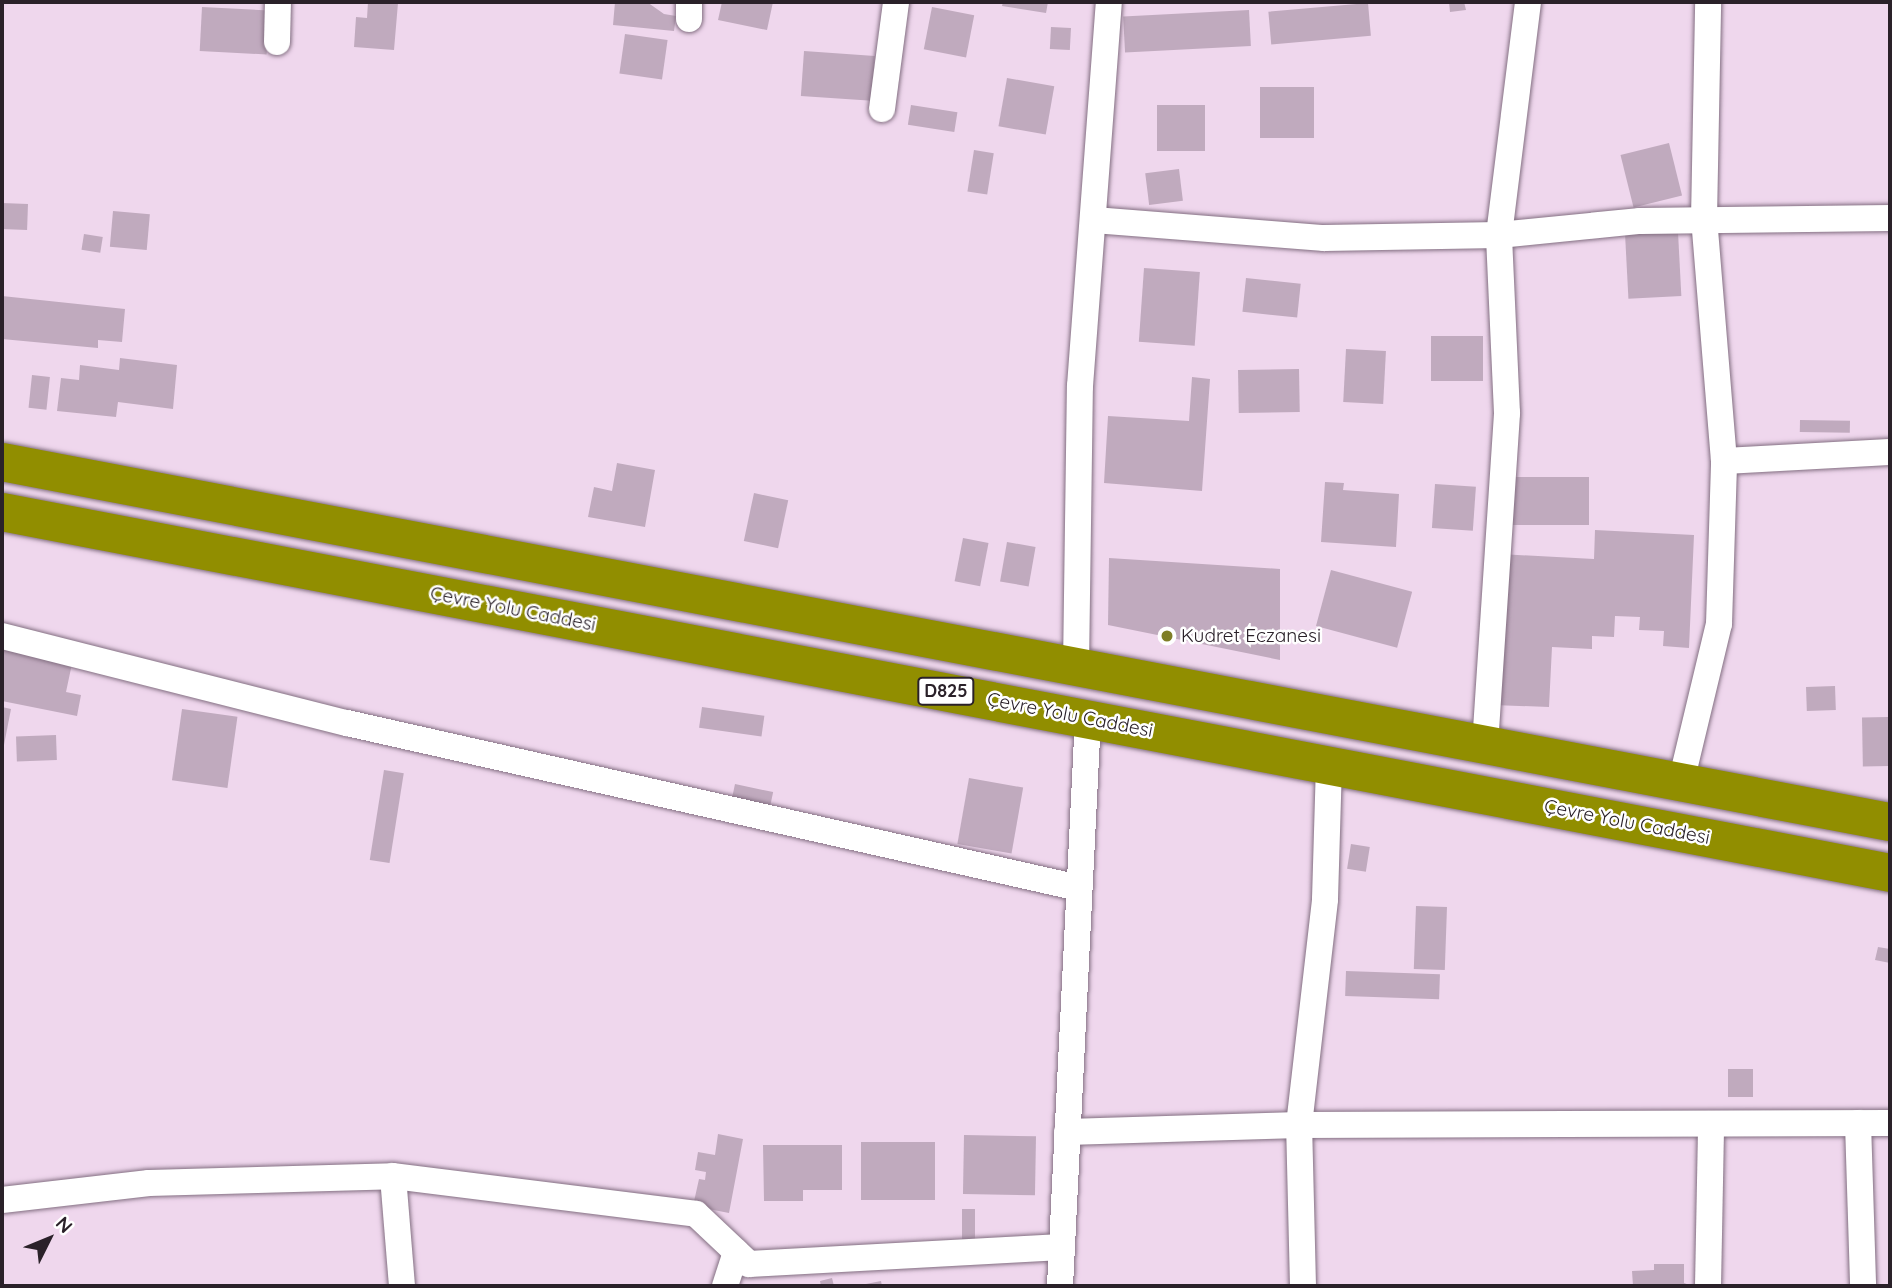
<!DOCTYPE html>
<meta charset="utf-8">
<style>
body{margin:0}
#map{position:relative;width:1892px;height:1288px;overflow:hidden;background:#efd7ed;font-family:Quicksand,sans-serif}
div>[style]{position:absolute}
.building>*{inset:0;background:#c0aabe;transform-origin:0 0}
.roads{filter:drop-shadow(0 0 2px #836f82) drop-shadow(0 0 2px #836f82)}
.minor>*{height:26px;margin:-13px;padding:0 13px;transform-origin:13px;border-radius:13px;background:#fff}
.highway>*{height:38px;margin:-19px;padding:0 19px;transform-origin:19px;border-radius:19px;background:#918e00}
.dots>*{width:19px;height:19px;translate:-50% -50%;box-sizing:border-box;border:4px solid #fff;border-radius:50%}
span{translate:-50% -50%;white-space:nowrap;text-align:center;line-height:1.15;-webkit-text-stroke:5px #fff;paint-order:stroke}
.shield-label span{padding:2px 5px;background:#fff;border:2px solid;border-radius:5px;-webkit-text-stroke-width:0}
.shield-label{font-size:18px;color:#2a2129;font-weight:700}
.street-label{font-size:19px;color:#2a2129}
.poi-label{font-size:19px;color:#2a2129}
.left{translate:0 -50%;text-align:left}
.frame{position:absolute;inset:0;border:4px solid #2a2129;pointer-events:none}
.north{position:absolute;left:14px;top:1204px;width:70px;height:70px;-webkit-text-stroke:5px #fff;paint-order:stroke;rotate:47deg;font-size:19px;font-weight:700;line-height:28px;text-align:center;color:#2a2129}
.north::after{content:'';display:block;margin:auto;width:24px;height:32px;background:#2a2129;clip-path:polygon(50% 0,100% 100%,50% 72%,0 100%)}
</style>
<div id="map">
<div class="building">
<i style="clip-path:polygon(368px 2px,398px 3px,394px 50px,354px 47px,356px 17px,367px 18px)"></i>
<i style="clip-path:polygon(615px 2px,647px 2px,664px 14px,676px 16px,674px 31px,613px 25px)"></i>
<i style="clip-path:polygon(722px 2px,773px 2px,767px 30px,718px 20px)"></i>
<i style="clip-path:polygon(1003px 2px,1048px 2px,1046px 13px,1002px 6px)"></i>
<i style="clip-path:polygon(1449px 2px,1464px 2px,1466px 10px,1450px 12px)"></i>
<i style="left:1368px;top:3px;width:33px;height:100px;rotate:85deg"></i>
<i style="left:202px;top:7px;width:67px;height:44px;rotate:3deg"></i>
<i style="left:932px;top:7px;width:43px;height:43px;rotate:11deg"></i>
<i style="left:1249px;top:10px;width:36px;height:126px;rotate:87deg"></i>
<i style="left:1051px;top:27px;width:20px;height:22px;rotate:3deg"></i>
<i style="left:625px;top:34px;width:43px;height:40px;rotate:8deg"></i>
<i style="left:804px;top:51px;width:71px;height:45px;rotate:4deg"></i>
<i style="left:1007px;top:78px;width:48px;height:49px;rotate:10deg"></i>
<i style="left:1260px;top:87px;width:54px;height:51px"></i>
<i style="left:911px;top:105px;width:47px;height:20px;rotate:9deg"></i>
<i style="left:1157px;top:105px;width:48px;height:46px"></i>
<i style="left:1669px;top:143px;width:54px;height:50px;rotate:76deg"></i>
<i style="left:974px;top:150px;width:20px;height:42px;rotate:9deg"></i>
<i style="left:1179px;top:169px;width:32px;height:34px;rotate:83deg"></i>
<i style="left:2px;top:203px;width:26px;height:26px;rotate:2deg"></i>
<i style="left:113px;top:211px;width:37px;height:36px;rotate:5deg"></i>
<i style="left:1678px;top:232px;width:64px;height:53px;rotate:87deg"></i>
<i style="left:84px;top:234px;width:19px;height:16px;rotate:9deg"></i>
<i style="left:1144px;top:268px;width:56px;height:74px;rotate:4deg"></i>
<i style="left:1246px;top:278px;width:55px;height:34px;rotate:6deg"></i>
<i style="clip-path:polygon(2px 296px,125px 309px,122px 342px,98px 340px,98px 348px,2px 339px)"></i>
<i style="left:1431px;top:336px;width:52px;height:45px"></i>
<i style="left:1346px;top:349px;width:40px;height:53px;rotate:3deg"></i>
<i style="clip-path:polygon(120px 358px,177px 365px,173px 409px,118px 402px,116px 417px,57px 411px,61px 378px,79px 380px,80px 365px,119px 370px)"></i>
<i style="left:1299px;top:369px;width:43px;height:61px;rotate:89deg"></i>
<i style="left:32px;top:375px;width:18px;height:33px;rotate:6deg"></i>
<i style="clip-path:polygon(1192px 377px,1210px 379px,1202px 491px,1104px 483px,1108px 416px,1189px 421px)"></i>
<i style="left:1800px;top:420px;width:50px;height:12px;rotate:1deg"></i>
<i style="clip-path:polygon(617px 463px,655px 470px,645px 527px,588px 517px,594px 487px,612px 491px)"></i>
<i style="left:1510px;top:477px;width:79px;height:48px"></i>
<i style="clip-path:polygon(1325px 482px,1344px 483px,1343px 490px,1399px 494px,1396px 547px,1321px 542px)"></i>
<i style="left:1435px;top:484px;width:41px;height:44px;rotate:4deg"></i>
<i style="left:754px;top:493px;width:35px;height:49px;rotate:12deg"></i>
<i style="clip-path:polygon(1595px 530px,1694px 535px,1689px 648px,1663px 646px,1664px 631px,1639px 630px,1640px 617px,1615px 616px,1614px 637px,1592px 636px,1592px 649px,1552px 647px,1549px 707px,1493px 705px,1500px 554px,1594px 559px)"></i>
<i style="left:963px;top:538px;width:26px;height:44px;rotate:11deg"></i>
<i style="left:1007px;top:542px;width:29px;height:40px;rotate:10deg"></i>
<i style="clip-path:polygon(1109px 558px,1280px 569px,1280px 660px,1108px 625px)"></i>
<i style="left:1331px;top:570px;width:84px;height:58px;rotate:15deg"></i>
<i style="clip-path:polygon(2px 645px,73px 659px,66px 692px,81px 695px,77px 716px,2px 701px)"></i>
<i style="left:1835px;top:686px;width:24px;height:29px;rotate:88deg"></i>
<i style="clip-path:polygon(2px 707px,11px 709px,3px 750px,2px 750px)"></i>
<i style="left:702px;top:707px;width:63px;height:21px;rotate:8deg"></i>
<i style="left:182px;top:709px;width:56px;height:72px;rotate:8deg"></i>
<i style="left:1888px;top:717px;width:49px;height:26px;rotate:89deg"></i>
<i style="left:56px;top:735px;width:25px;height:40px;rotate:88deg"></i>
<i style="left:384px;top:770px;width:20px;height:91px;rotate:9deg"></i>
<i style="left:969px;top:778px;width:55px;height:67px;rotate:10deg"></i>
<i style="left:735px;top:784px;width:39px;height:21px;rotate:12deg"></i>
<i style="left:1351px;top:844px;width:19px;height:25px;rotate:9deg"></i>
<i style="left:1416px;top:906px;width:31px;height:63px;rotate:2deg"></i>
<i style="clip-path:polygon(1878px 947px,1890px 949px,1890px 963px,1875px 960px)"></i>
<i style="left:1346px;top:971px;width:94px;height:25px;rotate:2deg"></i>
<i style="left:1728px;top:1069px;width:25px;height:28px"></i>
<i style="clip-path:polygon(718px 1134px,743px 1139px,729px 1213px,693px 1206px,699px 1179px,705px 1180px,706px 1172px,695px 1170px,698px 1152px,715px 1155px)"></i>
<i style="left:964px;top:1135px;width:72px;height:59px;rotate:1deg"></i>
<i style="left:861px;top:1142px;width:74px;height:58px"></i>
<i style="clip-path:polygon(763px 1145px,842px 1145px,842px 1190px,803px 1190px,803px 1201px,764px 1201px)"></i>
<i style="left:962px;top:1209px;width:13px;height:32px"></i>
<i style="clip-path:polygon(1654px 1264px,1684px 1264px,1684px 1283px,1692px 1286px,1633px 1286px,1632px 1271px,1654px 1270px)"></i>
<i style="clip-path:polygon(832px 1278px,834px 1286px,821px 1286px,820px 1281px)"></i>
<i style="clip-path:polygon(881px 1281px,882px 1286px,862px 1286px,861px 1285px)"></i>
</div>
<div class="roads">
<div class="minor">
<i style="left:689px;top:19px;width:17px;rotate:-90deg"></i>
<i style="left:277px;top:42px;width:40px;rotate:-88.6deg"></i>
<i style="left:882px;top:109px;width:108px;rotate:-82.5deg"></i>
<i style="left:1094px;top:220px;width:231px;rotate:4.5deg"></i>
<i style="left:1324px;top:238px;width:175px;rotate:-1deg"></i>
<i style="left:1499px;top:235px;width:142px;rotate:-5.7deg"></i>
<i style="left:1640px;top:221px;width:250px;rotate:-0.7deg"></i>
<i style="left:1724px;top:461px;width:166px;rotate:-3.1deg"></i>
<i style="left:2px;top:636px;width:356px;rotate:14.2deg"></i>
<i style="left:347px;top:723px;width:750px;rotate:12.7deg"></i>
<i style="left:1076px;top:667px;width:281px;rotate:-89.2deg"></i>
<i style="left:1080px;top:386px;width:385px;rotate:-85.7deg"></i>
<i style="left:1485px;top:745px;width:333px;rotate:-86.2deg"></i>
<i style="left:1507px;top:413px;width:178px;rotate:-92.6deg"></i>
<i style="left:1499px;top:235px;width:235px;rotate:-82.9deg"></i>
<i style="left:1681px;top:782px;width:163px;rotate:-76.5deg"></i>
<i style="left:1719px;top:624px;width:163px;rotate:-88.2deg"></i>
<i style="left:1724px;top:461px;width:243px;rotate:-94.7deg"></i>
<i style="left:1704px;top:219px;width:217px;rotate:-88.9deg"></i>
<i style="left:1858px;top:1123px;width:163px;rotate:88.2deg"></i>
<i style="left:1067px;top:1132px;width:232px;rotate:-1.7deg"></i>
<i style="left:1299px;top:1125px;width:591px;rotate:-0.19deg"></i>
<i style="left:2px;top:1200px;width:148px;rotate:-6.6deg"></i>
<i style="left:149px;top:1183px;width:244px;rotate:-1.6deg"></i>
<i style="left:402px;top:1286px;width:110px;rotate:-94.7deg"></i>
<i style="left:393px;top:1176px;width:305px;rotate:7.1deg"></i>
<i style="left:696px;top:1214px;width:73px;rotate:43.3deg"></i>
<i style="left:749px;top:1264px;width:313px;rotate:-3.1deg"></i>
<i style="left:725px;top:1286px;width:36px;rotate:-72deg"></i>
<i style="left:1060px;top:1286px;width:569px;rotate:-87.18deg"></i>
<i style="left:1303px;top:1286px;width:161px;rotate:-91.4deg"></i>
<i style="left:1299px;top:1125px;width:227px;rotate:-83.4deg"></i>
<i style="left:1325px;top:899px;width:134px;rotate:-88.3deg"></i>
<i style="left:1708px;top:1286px;width:162px;rotate:-88.9deg"></i>
</div>
<div class="highway">
<i style="left:2px;top:462px;width:1922px;rotate:10.8deg"></i>
<i style="left:2px;top:512px;width:1922px;rotate:10.82deg"></i>
</div>
</div>
<div class="dots">
<i style="left:1167px;top:636px;background:#7f7e26"></i>
</div>
<div class="shield-label">
<span style="left:946px;top:691px">D825</span>
</div>
<div class="street-label">
<span style="left:513px;top:609px;rotate:11deg">Çevre Yolu Caddesi</span>
<span style="left:1070px;top:715px;rotate:11deg">Çevre Yolu Caddesi</span>
<span style="left:1627px;top:822px;rotate:11deg">Çevre Yolu Caddesi</span>
</div>
<div class="poi-label">
<span class="left" style="left:1181px;top:636px">Kudret Eczanesi</span>
</div>
<div class="frame"></div>
<div class="north">N</div>
</div>
